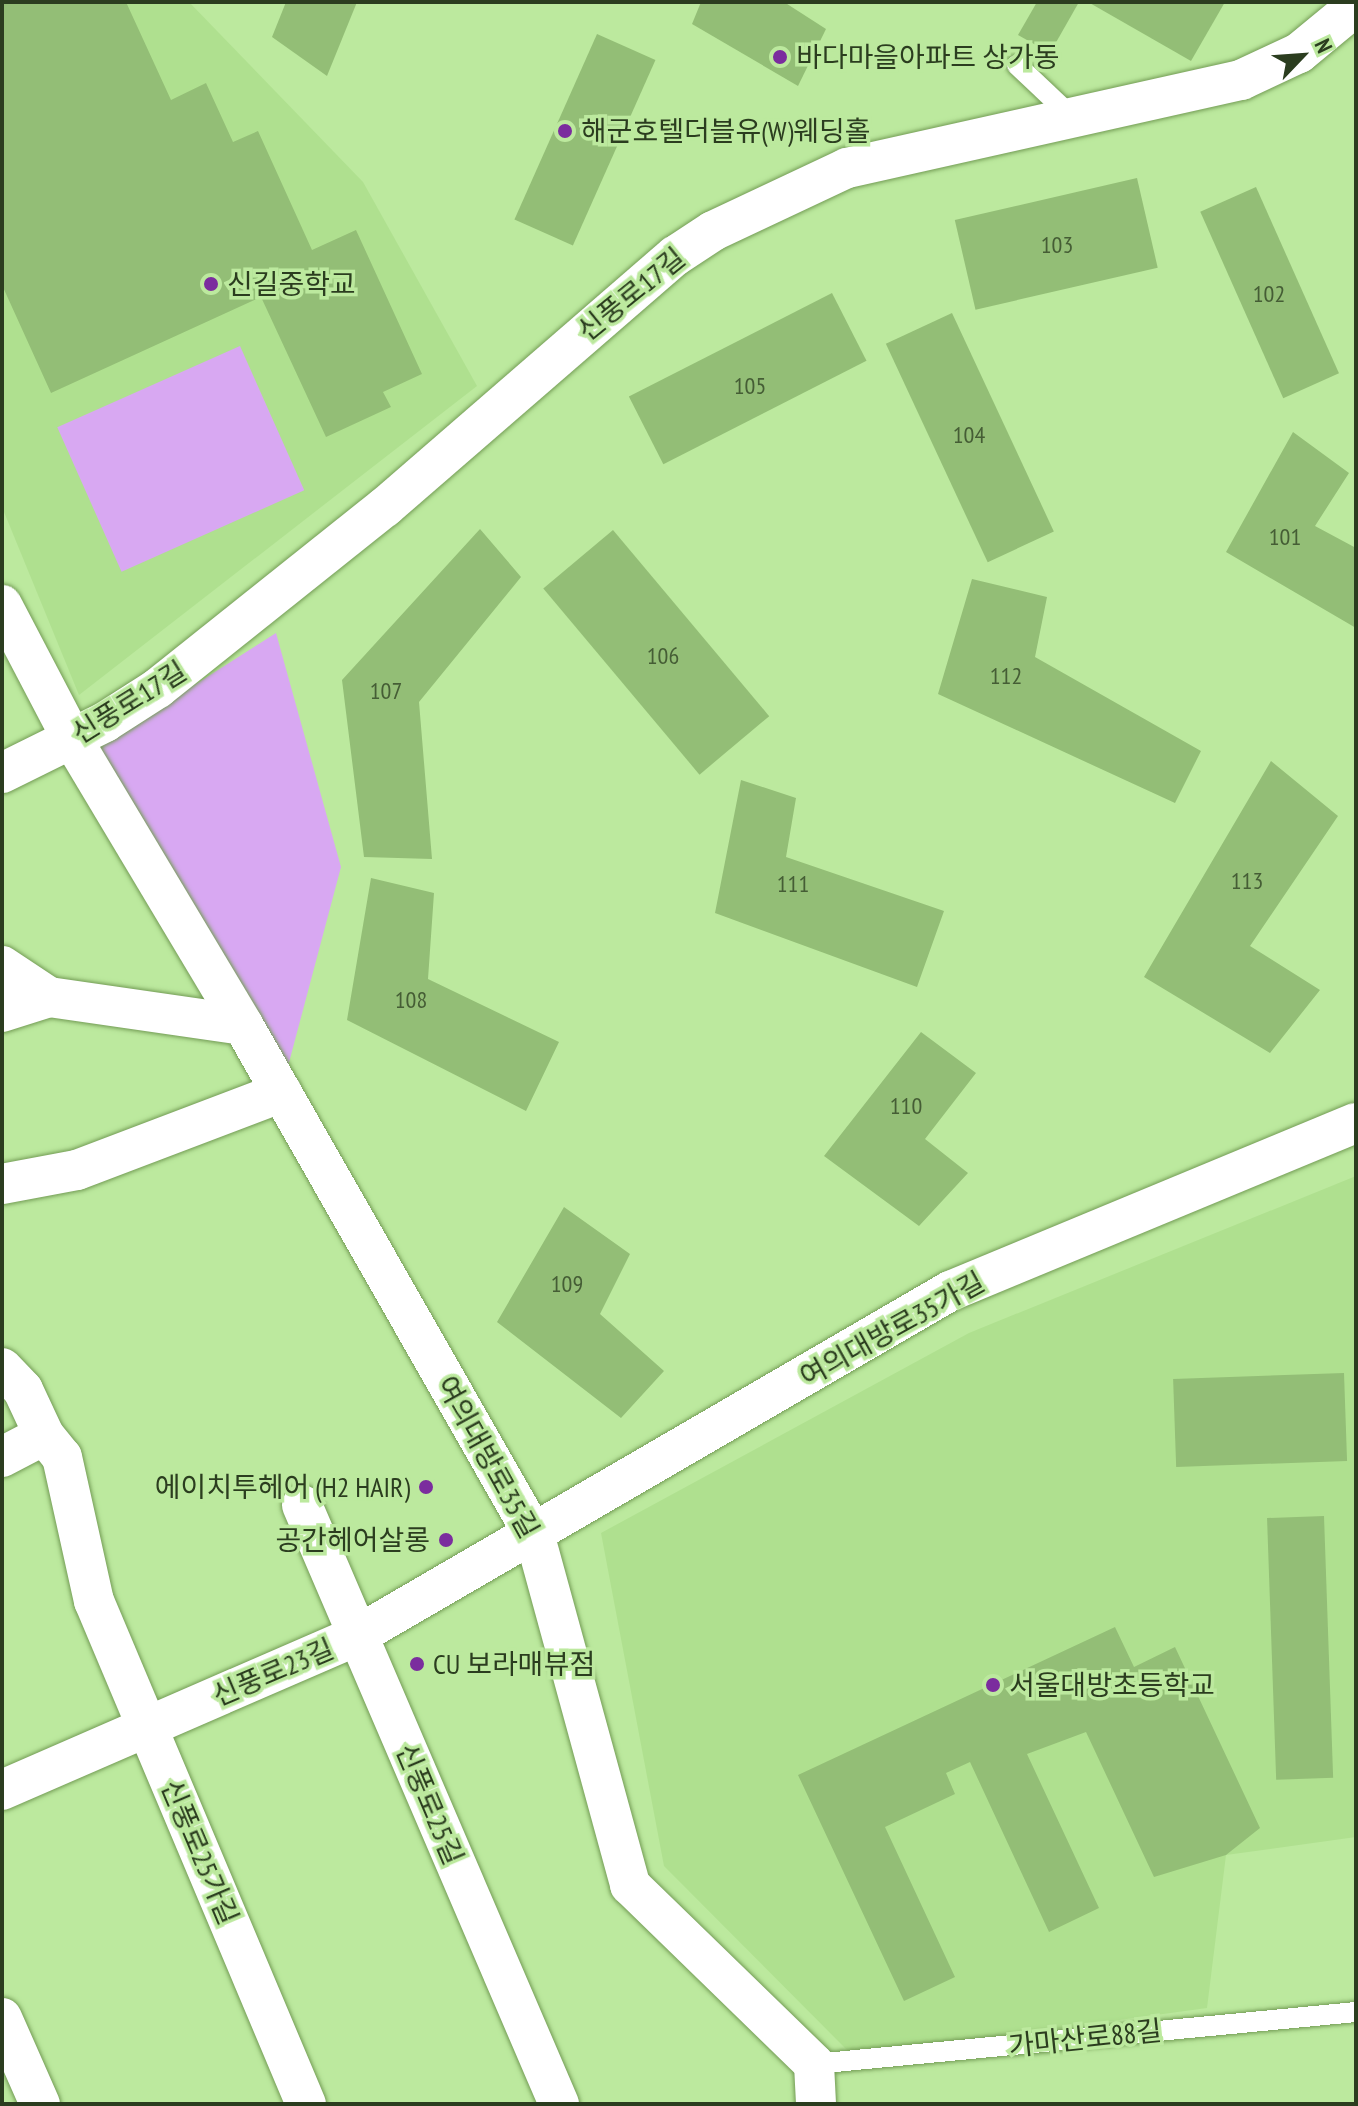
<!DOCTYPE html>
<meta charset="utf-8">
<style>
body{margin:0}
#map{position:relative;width:1358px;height:2106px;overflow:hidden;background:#bce99e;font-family:"PT Sans Narrow","Noto Sans KR",sans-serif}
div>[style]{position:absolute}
.built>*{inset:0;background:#afe08f}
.green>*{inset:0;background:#d8a8f2;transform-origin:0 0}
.building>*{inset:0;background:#93be76;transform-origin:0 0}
.roads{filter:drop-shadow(0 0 2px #739c55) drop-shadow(0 0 2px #739c55)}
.service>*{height:20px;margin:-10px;padding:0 10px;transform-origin:10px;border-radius:10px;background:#fff}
.minor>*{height:40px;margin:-20px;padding:0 20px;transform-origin:20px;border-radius:20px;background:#fff}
.dots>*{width:22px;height:22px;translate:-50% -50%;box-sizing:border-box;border:4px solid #bce99e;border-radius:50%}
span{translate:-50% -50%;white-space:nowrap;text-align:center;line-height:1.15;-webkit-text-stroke:7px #bce99e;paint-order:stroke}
.number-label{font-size:24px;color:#455d35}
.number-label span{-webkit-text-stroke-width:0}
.poi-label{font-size:28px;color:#2b3d1f}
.left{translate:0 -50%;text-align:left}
.right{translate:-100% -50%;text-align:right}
.street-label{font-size:28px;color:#2b3d1f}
.frame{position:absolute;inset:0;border:4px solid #2b3d1f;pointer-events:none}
.north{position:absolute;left:1262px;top:16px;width:80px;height:80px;-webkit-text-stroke:6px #bce99e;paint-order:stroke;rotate:65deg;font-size:22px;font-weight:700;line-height:32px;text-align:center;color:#2b3d1f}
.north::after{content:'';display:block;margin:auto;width:28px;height:36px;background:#2b3d1f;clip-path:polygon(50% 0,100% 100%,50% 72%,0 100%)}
</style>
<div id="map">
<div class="built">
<i style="clip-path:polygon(2px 2px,189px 2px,363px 182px,477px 386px,79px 695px,2px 507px)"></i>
<i style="clip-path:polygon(1356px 1176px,1356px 1837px,1226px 1855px,1207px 2008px,853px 2056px,664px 1866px,601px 1533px,969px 1333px)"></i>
</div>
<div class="green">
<i style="left:240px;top:346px;width:158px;height:200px;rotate:66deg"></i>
<i style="clip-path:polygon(276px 633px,341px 867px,287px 1070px,94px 749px)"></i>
</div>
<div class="building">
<i style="clip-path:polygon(2px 2px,126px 2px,171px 100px,206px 83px,233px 142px,258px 131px,312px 250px,356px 230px,422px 374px,383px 392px,391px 407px,326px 437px,261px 297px,51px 393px,2px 285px)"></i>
<i style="clip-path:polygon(286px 2px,357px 2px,327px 76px,272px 37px)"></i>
<i style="clip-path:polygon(701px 2px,784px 2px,826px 29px,798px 86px,692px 24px)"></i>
<i style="clip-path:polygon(1037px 2px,1079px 2px,1050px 53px,1018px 35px)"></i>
<i style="clip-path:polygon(1088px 2px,1225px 2px,1191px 61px)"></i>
<i style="left:597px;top:34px;width:64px;height:203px;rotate:24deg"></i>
<i style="left:1137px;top:178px;width:92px;height:187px;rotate:77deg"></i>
<i style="left:1256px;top:187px;width:204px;height:61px;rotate:66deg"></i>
<i style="left:832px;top:293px;width:76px;height:228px;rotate:63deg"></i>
<i style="left:952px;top:313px;width:241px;height:73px;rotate:65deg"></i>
<i style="clip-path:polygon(1293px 432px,1349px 473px,1315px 526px,1356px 548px,1356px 628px,1226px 552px)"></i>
<i style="clip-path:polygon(480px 529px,521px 577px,419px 702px,432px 859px,364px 857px,342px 680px)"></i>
<i style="left:613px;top:530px;width:243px;height:91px;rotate:50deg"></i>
<i style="clip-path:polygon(972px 579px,1047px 597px,1035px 657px,1201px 751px,1175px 803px,938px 694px)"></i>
<i style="clip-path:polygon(1271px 761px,1338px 816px,1250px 946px,1320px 990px,1270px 1053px,1144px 977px)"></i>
<i style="clip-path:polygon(741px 780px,796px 798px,786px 857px,944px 911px,917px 987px,715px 913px)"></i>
<i style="clip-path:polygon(371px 878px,434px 893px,428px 979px,559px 1042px,526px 1111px,347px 1020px)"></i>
<i style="clip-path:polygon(921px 1032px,976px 1073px,925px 1139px,968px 1173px,919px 1226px,824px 1156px)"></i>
<i style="clip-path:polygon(564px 1207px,630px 1254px,600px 1314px,664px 1371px,621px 1418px,497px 1322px)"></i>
<i style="left:1344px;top:1373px;width:88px;height:171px;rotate:88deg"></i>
<i style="left:1324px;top:1516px;width:262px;height:57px;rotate:88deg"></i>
<i style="clip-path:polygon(1115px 1627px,1134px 1667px,1175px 1647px,1260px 1828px,1226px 1855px,1154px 1877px,1086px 1732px,1027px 1754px,1099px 1908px,1049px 1932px,970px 1762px,946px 1773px,955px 1794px,885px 1827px,955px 1977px,904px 2001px,798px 1775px)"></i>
</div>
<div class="roads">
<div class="service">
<i style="left:1017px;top:65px;width:76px;rotate:43.4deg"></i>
<i style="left:814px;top:2064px;width:544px;rotate:-5.48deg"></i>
</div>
<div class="minor">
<i style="left:2px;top:605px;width:151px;rotate:62.4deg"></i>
<i style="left:72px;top:739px;width:333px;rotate:59.1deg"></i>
<i style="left:243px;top:1025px;width:589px;rotate:60.3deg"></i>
<i style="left:535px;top:1537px;width:361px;rotate:74.7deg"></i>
<i style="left:630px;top:1885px;width:257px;rotate:44.2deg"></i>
<i style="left:814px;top:2064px;width:40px;rotate:87.1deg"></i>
<i style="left:2px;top:773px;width:115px;rotate:-26.3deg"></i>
<i style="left:105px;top:722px;width:63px;rotate:-32.7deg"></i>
<i style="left:158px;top:688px;width:290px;rotate:-38.6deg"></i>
<i style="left:385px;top:507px;width:384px;rotate:-40.9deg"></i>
<i style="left:675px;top:256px;width:45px;rotate:-33.3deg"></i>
<i style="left:713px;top:231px;width:148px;rotate:-25.2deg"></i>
<i style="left:847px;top:168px;width:404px;rotate:-12.6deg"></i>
<i style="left:1241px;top:80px;width:64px;rotate:-25deg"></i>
<i style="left:1299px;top:53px;width:74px;rotate:-39.5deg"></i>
<i style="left:2px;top:966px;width:56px;rotate:33.4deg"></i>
<i style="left:49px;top:997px;width:196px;rotate:8.2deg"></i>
<i style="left:2px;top:1012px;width:49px;rotate:-17.7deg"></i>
<i style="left:2px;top:1184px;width:76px;rotate:-10.6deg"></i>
<i style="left:77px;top:1170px;width:219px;rotate:-20.8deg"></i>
<i style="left:2px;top:1368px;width:30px;rotate:46deg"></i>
<i style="left:23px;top:1390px;width:50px;rotate:65deg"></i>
<i style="left:44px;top:1435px;width:28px;rotate:51deg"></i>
<i style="left:62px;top:1457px;width:148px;rotate:77.5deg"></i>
<i style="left:94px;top:1601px;width:546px;rotate:67.15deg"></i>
<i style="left:2px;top:1457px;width:47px;rotate:-27.6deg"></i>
<i style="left:302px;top:1505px;width:652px;rotate:66.78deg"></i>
<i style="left:2px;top:1790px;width:388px;rotate:-23.5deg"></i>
<i style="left:358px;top:1635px;width:685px;rotate:-30.16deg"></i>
<i style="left:950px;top:1291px;width:439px;rotate:-22.5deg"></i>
<i style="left:2px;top:2018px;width:94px;rotate:66.2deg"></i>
</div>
</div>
<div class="dots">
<i style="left:780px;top:57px;background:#7b2d9e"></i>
<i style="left:565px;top:131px;background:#7b2d9e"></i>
<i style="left:211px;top:284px;background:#7b2d9e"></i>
<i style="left:426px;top:1487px;background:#7b2d9e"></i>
<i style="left:446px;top:1540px;background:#7b2d9e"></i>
<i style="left:417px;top:1664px;background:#7b2d9e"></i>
<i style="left:993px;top:1685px;background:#7b2d9e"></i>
</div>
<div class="number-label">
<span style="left:1057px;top:245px">103</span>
<span style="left:1269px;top:294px">102</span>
<span style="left:750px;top:386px">105</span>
<span style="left:969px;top:435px">104</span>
<span style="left:1285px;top:537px">101</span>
<span style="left:663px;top:656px">106</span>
<span style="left:1006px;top:676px">112</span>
<span style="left:386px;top:691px">107</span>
<span style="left:1247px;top:881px">113</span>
<span style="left:793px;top:884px">111</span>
<span style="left:411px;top:1000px">108</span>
<span style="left:906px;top:1106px">110</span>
<span style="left:567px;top:1284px">109</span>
</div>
<div class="poi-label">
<span class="left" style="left:796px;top:57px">바다마을아파트 상가동</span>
<span class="left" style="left:581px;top:131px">해군호텔더블유(W)웨딩홀</span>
<span class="left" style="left:227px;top:284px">신길중학교</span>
<span class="right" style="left:410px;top:1487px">에이치투헤어 (H2 HAIR)</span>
<span class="right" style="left:430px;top:1540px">공간헤어살롱</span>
<span class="left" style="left:433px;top:1664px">CU 보라매뷰점</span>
<span class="left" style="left:1009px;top:1685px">서울대방초등학교</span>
</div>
<div class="street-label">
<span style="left:631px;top:294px;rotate:-39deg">신풍로17길</span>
<span style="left:129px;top:702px;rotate:-32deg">신풍로17길</span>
<span style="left:892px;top:1329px;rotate:-29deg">여의대방로35가길</span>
<span style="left:488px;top:1457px;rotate:61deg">여의대방로35길</span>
<span style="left:273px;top:1672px;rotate:-23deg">신풍로23길</span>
<span style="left:430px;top:1804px;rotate:67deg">신풍로25길</span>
<span style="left:200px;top:1852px;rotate:67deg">신풍로25가길</span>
<span style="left:1085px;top:2038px;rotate:-6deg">가마산로88길</span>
</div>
<div class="frame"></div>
<div class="north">N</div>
</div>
